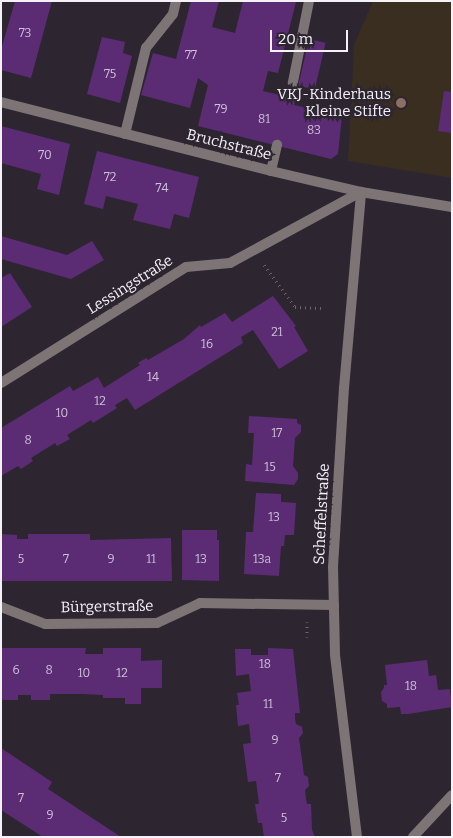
<!DOCTYPE html>
<meta charset="utf-8">
<style>
body{margin:0}
#map{position:relative;width:453px;height:838px;overflow:hidden;background:#2d2631;font-family:Bitter,serif}
div>[style]{position:absolute}
.education>*{inset:0;background:#392e1f}
.building>*{inset:0;background:#5b2c74;transform-origin:0 0}
.path>*{height:3px;margin-top:-1.5px;transform-origin:0;background:repeating-linear-gradient(90deg,#6b656f 0 1px,transparent 0 5px)}
.service>*{height:10px;margin:-5px;padding:0 5px;transform-origin:5px;border-radius:5px;background:#7d7475}
.minor>*{height:10px;margin:-5px;padding:0 5px;transform-origin:5px;border-radius:5px;background:#7d7475}
.dots>*{width:14px;height:14px;translate:-50% -50%;box-sizing:border-box;border:2px solid #2d2631;border-radius:50%}
span{translate:-50% -50%;white-space:nowrap;text-align:center;line-height:1.15;-webkit-text-stroke:4.5px #2d2631;paint-order:stroke}
.number-label{font-size:12px;color:#cec0d7}
.number-label span{-webkit-text-stroke-width:0}
.poi-label{font-size:15px;color:#f5f1f8}
.right{translate:-100% -50%;text-align:right}
.street-label{font-size:15px;color:#f5f1f8}
.frame{position:absolute;inset:0;border:2px solid #f5f1f8;pointer-events:none}
.scale{position:absolute;left:270px;top:30px;width:78px;height:22px;box-sizing:border-box;border:2px solid #f5f1f8;border-top:0;padding-left:6px;font-size:15px;line-height:18px;white-space:nowrap;color:#f5f1f8;-webkit-text-stroke:4px #2d2631;paint-order:stroke}
</style>
<div id="map">
<div class="education">
<i style="clip-path:polygon(373px 1px,452px 1px,452px 178px,348px 161px,354px 45px)"></i>
</div>
<div class="building">
<i style="clip-path:polygon(15px 1px,52px 1px,31px 78px,1px 70px,1px 50px)"></i>
<i style="clip-path:polygon(191px 1px,219px 1px,212px 27px,235px 33px,243px 1px,296px 2px,278px 73px,268px 71px,263px 91px,296px 99px,294px 105px,342px 116px,338px 154px,331px 159px,198px 126px,208px 85px,198px 78px,190px 108px,141px 95px,153px 53px,176px 59px)"></i>
<i style="clip-path:polygon(102px 37px,125px 42px,123px 53px,132px 56px,120px 103px,87px 94px)"></i>
<i style="left:309px;top:39px;width:17px;height:48px;rotate:13deg"></i>
<i style="clip-path:polygon(444px 91px,452px 92px,452px 133px,438px 131px)"></i>
<i style="clip-path:polygon(1px 126px,70px 144px,59px 195px,37px 189px,41px 174px,1px 163px)"></i>
<i style="clip-path:polygon(97px 151px,199px 177px,189px 218px,174px 214px,170px 229px,133px 220px,138px 204px,106px 196px,103px 209px,84px 204px)"></i>
<i style="clip-path:polygon(1px 236px,67px 255px,92px 241px,104px 260px,71px 279px,1px 259px)"></i>
<i style="clip-path:polygon(10px 273px,32px 307px,1px 327px,1px 278px)"></i>
<i style="clip-path:polygon(273px 296px,296px 326px,294px 327px,308px 351px,279px 369px,253px 330px,241px 337px,243px 343px,135px 410px,127px 398px,115px 405px,117px 408px,93px 423px,91px 420px,67px 435px,70px 439px,57px 446px,55px 443px,31px 458px,33px 461px,21px 469px,18px 466px,1px 476px,1px 428px,70px 386px,73px 391px,98px 377px,104px 388px,140px 365px,138px 363px,146px 358px,148px 360px,184px 339px,200px 325px,201px 327px,225px 313px,232px 322px)"></i>
<i style="clip-path:polygon(249px 416px,297px 419px,297px 423px,301px 425px,301px 432px,295px 438px,293px 466px,298px 473px,298px 479px,294px 485px,245px 481px,246px 464px,252px 465px,254px 433px,248px 433px)"></i>
<i style="clip-path:polygon(256px 493px,281px 494px,281px 502px,296px 503px,294px 535px,285px 535px,284px 546px,281px 546px,279px 576px,244px 574px,246px 532px,253px 532px)"></i>
<i style="clip-path:polygon(182px 530px,217px 530px,217px 540px,219px 540px,219px 581px,182px 580px)"></i>
<i style="clip-path:polygon(1px 534px,17px 535px,17px 539px,28px 539px,28px 534px,90px 534px,90px 540px,171px 538px,172px 581px,1px 581px)"></i>
<i style="clip-path:polygon(1px 648px,86px 648px,85px 654px,103px 654px,103px 648px,141px 648px,141px 661px,162px 660px,162px 688px,141px 688px,141px 704px,125px 704px,125px 698px,103px 698px,103px 695px,84px 694px,50px 694px,50px 700px,31px 700px,31px 695px,18px 695px,18px 700px,1px 700px)"></i>
<i style="clip-path:polygon(268px 648px,293px 649px,300px 713px,295px 713px,295px 719px,296px 724px,302px 727px,303px 733px,299px 738px,304px 775px,308px 777px,309px 786px,305px 790px,306px 799px,307px 804px,311px 804px,312px 830px,315px 837px,264px 837px,262px 823px,258px 823px,255px 804px,259px 804px,256px 781px,248px 782px,243px 744px,251px 743px,249px 724px,238px 726px,236px 705px,239px 705px,237px 693px,251px 691px,249px 674px,236px 676px,235px 649px,251px 649px,251px 655px,268px 655px)"></i>
<i style="clip-path:polygon(427px 660px,429px 676px,436px 675px,438px 690px,450px 689px,452px 707px,408px 714px,401px 714px,400px 707px,387px 708px,387px 704px,382px 701px,381px 692px,384px 688px,384px 685px,387px 685px,385px 665px)"></i>
<i style="clip-path:polygon(1px 748px,52px 782px,48px 789px,121px 837px,43px 837px,1px 810px)"></i>
</div>
<div class="path">
<i style="left:264px;top:265px;width:52px;rotate:53.6deg"></i>
<i style="left:295px;top:307px;width:26px;rotate:2deg"></i>
<i style="left:307px;top:622px;width:15px;rotate:90deg"></i>
</div>
<div class="service">
<i style="left:290px;top:97px;width:98px;rotate:-78.8deg"></i>
<i style="left:125px;top:134px;width:89px;rotate:-76.3deg"></i>
<i style="left:146px;top:48px;width:43px;rotate:-51.5deg"></i>
<i style="left:173px;top:14px;width:13px;rotate:-77deg"></i>
<i style="left:271px;top:171px;width:27px;rotate:-77deg"></i>
</div>
<div class="minor">
<i style="left:1px;top:102px;width:279px;rotate:14.3deg"></i>
<i style="left:271px;top:171px;width:92px;rotate:13.1deg"></i>
<i style="left:361px;top:192px;width:92px;rotate:9.4deg"></i>
<i style="left:1px;top:383px;width:218px;rotate:-32.1deg"></i>
<i style="left:186px;top:267px;width:44px;rotate:-5.2deg"></i>
<i style="left:230px;top:263px;width:149px;rotate:-28.5deg"></i>
<i style="left:1px;top:607px;width:47px;rotate:21.1deg"></i>
<i style="left:45px;top:624px;width:112px;rotate:-0.5deg"></i>
<i style="left:157px;top:623px;width:47px;rotate:-24.9deg"></i>
<i style="left:200px;top:603px;width:134px;rotate:0.9deg"></i>
<i style="left:357px;top:837px;width:184px;rotate:-96.9deg"></i>
<i style="left:335px;top:654px;width:87px;rotate:-91.3deg"></i>
<i style="left:333px;top:567px;width:179px;rotate:-86.5deg"></i>
<i style="left:344px;top:388px;width:197px;rotate:-85deg"></i>
<i style="left:413px;top:837px;width:57px;rotate:-47.1deg"></i>
</div>
<div class="dots">
<i style="left:401px;top:103px;background:#8d6e63"></i>
</div>
<div class="number-label">
<span style="left:25px;top:34px">73</span>
<span style="left:191px;top:56px">77</span>
<span style="left:110px;top:75px">75</span>
<span style="left:221px;top:110px">79</span>
<span style="left:264px;top:120px">81</span>
<span style="left:314px;top:131px">83</span>
<span style="left:45px;top:156px">70</span>
<span style="left:110px;top:178px">72</span>
<span style="left:162px;top:189px">74</span>
<span style="left:277px;top:333px">21</span>
<span style="left:207px;top:345px">16</span>
<span style="left:153px;top:378px">14</span>
<span style="left:100px;top:402px">12</span>
<span style="left:62px;top:414px">10</span>
<span style="left:277px;top:434px">17</span>
<span style="left:28px;top:441px">8</span>
<span style="left:270px;top:468px">15</span>
<span style="left:274px;top:518px">13</span>
<span style="left:21px;top:560px">5</span>
<span style="left:66px;top:560px">7</span>
<span style="left:111px;top:560px">9</span>
<span style="left:151px;top:560px">11</span>
<span style="left:201px;top:560px">13</span>
<span style="left:262px;top:560px">13a</span>
<span style="left:265px;top:665px">18</span>
<span style="left:16px;top:671px">6</span>
<span style="left:49px;top:671px">8</span>
<span style="left:84px;top:674px">10</span>
<span style="left:122px;top:674px">12</span>
<span style="left:411px;top:687px">18</span>
<span style="left:268px;top:705px">11</span>
<span style="left:275px;top:741px">9</span>
<span style="left:278px;top:779px">7</span>
<span style="left:21px;top:799px">7</span>
<span style="left:50px;top:816px">9</span>
<span style="left:284px;top:819px">5</span>
</div>
<div class="poi-label">
<span class="right" style="left:391px;top:103px">VKJ-Kinderhaus<br>Kleine Stifte</span>
</div>
<div class="street-label">
<span style="left:229px;top:145px;rotate:14deg">Bruchstraße</span>
<span style="left:130px;top:285px;rotate:-32deg">Lessingstraße</span>
<span style="left:322px;top:514px;rotate:-87deg">Scheffelstraße</span>
<span style="left:107px;top:607px;rotate:-1deg">Bürgerstraße</span>
</div>
<div class="frame"></div>
<div class="scale">20 m</div>
</div>
